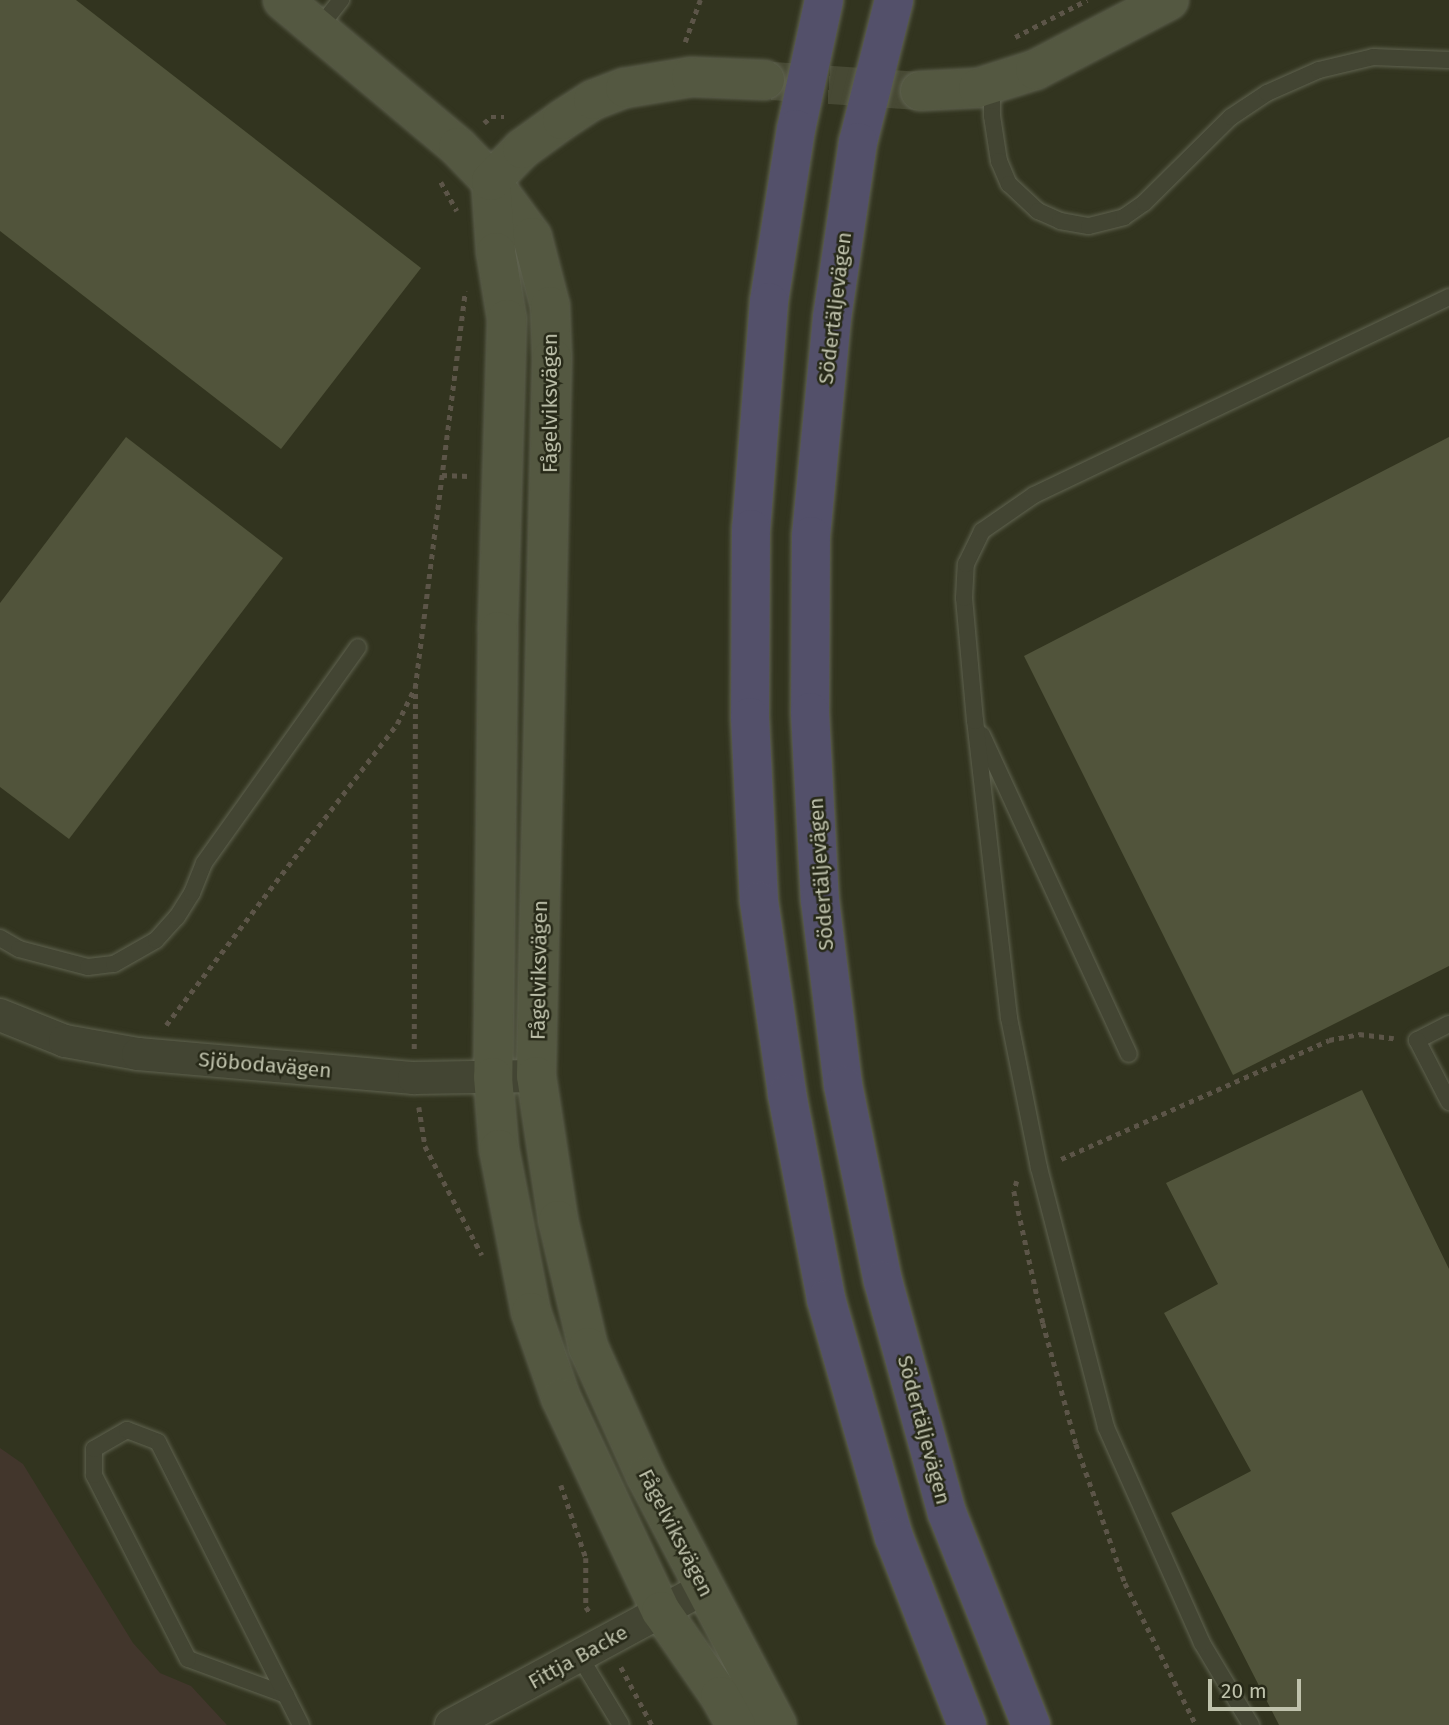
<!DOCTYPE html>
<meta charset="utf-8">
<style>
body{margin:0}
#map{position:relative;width:1449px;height:1725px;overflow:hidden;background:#32341f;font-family:"Fira Sans",sans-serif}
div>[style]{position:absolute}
.green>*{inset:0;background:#42362c}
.building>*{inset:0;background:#51543b}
.secondary-tunnel>*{height:38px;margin-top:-19px;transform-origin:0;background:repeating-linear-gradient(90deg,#474934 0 38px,transparent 0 57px)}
.path>*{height:4.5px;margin-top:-2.25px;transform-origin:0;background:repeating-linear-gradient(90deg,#5c5548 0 5px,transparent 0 10px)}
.roads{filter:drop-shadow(0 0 2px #606350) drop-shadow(0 0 2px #606350)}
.lane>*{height:16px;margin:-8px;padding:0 8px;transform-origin:8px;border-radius:8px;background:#434533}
.street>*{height:32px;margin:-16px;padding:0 16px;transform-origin:16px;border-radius:16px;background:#434533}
.secondary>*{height:38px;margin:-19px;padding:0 19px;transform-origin:19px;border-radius:19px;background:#545841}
.highway>*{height:38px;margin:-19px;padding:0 19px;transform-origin:19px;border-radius:19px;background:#53506a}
span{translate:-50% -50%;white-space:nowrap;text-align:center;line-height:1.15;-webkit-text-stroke:5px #272918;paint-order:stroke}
.street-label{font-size:21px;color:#bfc2ac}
.scale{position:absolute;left:1208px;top:1679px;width:93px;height:32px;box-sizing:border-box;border:4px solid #bfc2ac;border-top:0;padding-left:9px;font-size:21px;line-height:24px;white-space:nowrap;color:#bfc2ac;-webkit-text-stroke:5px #272918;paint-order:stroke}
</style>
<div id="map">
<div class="green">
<i style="clip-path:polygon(0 1448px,23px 1464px,133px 1643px,160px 1673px,191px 1686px,227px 1725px,0 1725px)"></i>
</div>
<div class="building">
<i style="clip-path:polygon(0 0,76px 0,421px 268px,281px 449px,0 231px)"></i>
<i style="clip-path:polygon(126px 437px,283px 558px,69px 839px,0 787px,0 603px)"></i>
<i style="clip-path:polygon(1449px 437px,1449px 966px,1233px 1075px,1024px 656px)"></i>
<i style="clip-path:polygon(1362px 1090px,1449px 1269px,1449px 1725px,1279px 1725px,1171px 1513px,1251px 1471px,1164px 1313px,1218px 1284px,1166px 1183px)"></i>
</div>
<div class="secondary-tunnel">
<i style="left:772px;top:81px;width:148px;rotate:3.9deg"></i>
</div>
<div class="path">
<i style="left:1015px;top:37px;width:81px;rotate:-27.2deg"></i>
<i style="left:685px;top:42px;width:45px;rotate:-70.3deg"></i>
<i style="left:484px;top:123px;width:9px;rotate:-41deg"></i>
<i style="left:491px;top:117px;width:13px"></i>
<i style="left:441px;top:182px;width:33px;rotate:61deg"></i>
<i style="left:442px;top:475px;width:27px;rotate:2deg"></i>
<i style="left:166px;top:1025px;width:379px;rotate:-52.5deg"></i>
<i style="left:397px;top:724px;width:39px;rotate:-64deg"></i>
<i style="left:414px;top:1049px;width:361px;rotate:-89.8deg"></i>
<i style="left:415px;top:688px;width:400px;rotate:-82.8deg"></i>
<i style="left:419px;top:1107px;width:39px;rotate:81deg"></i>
<i style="left:425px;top:1146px;width:123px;rotate:62.4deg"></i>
<i style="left:1061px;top:1159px;width:293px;rotate:-23.9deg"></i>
<i style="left:1329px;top:1040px;width:31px;rotate:-11deg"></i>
<i style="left:1359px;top:1034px;width:35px;rotate:7deg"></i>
<i style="left:1017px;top:1181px;width:10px;rotate:107deg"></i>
<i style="left:1014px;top:1191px;width:135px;rotate:77.6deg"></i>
<i style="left:1043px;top:1323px;width:125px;rotate:74.7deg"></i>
<i style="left:1076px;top:1444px;width:147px;rotate:70.6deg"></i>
<i style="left:1125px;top:1583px;width:159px;rotate:63.4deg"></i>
<i style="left:561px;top:1485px;width:77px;rotate:71.1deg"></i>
<i style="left:586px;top:1558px;width:49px;rotate:90deg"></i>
<i style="left:586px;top:1607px;width:9px;rotate:54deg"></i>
<i style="left:621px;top:1667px;width:66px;rotate:61.9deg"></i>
</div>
<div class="roads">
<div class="lane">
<i style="left:319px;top:28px;width:36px;rotate:-52deg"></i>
<i style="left:992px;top:85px;width:31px;rotate:90deg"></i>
<i style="left:992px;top:116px;width:46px;rotate:81.2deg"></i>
<i style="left:999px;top:161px;width:25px;rotate:67deg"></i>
<i style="left:1009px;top:184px;width:40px;rotate:43deg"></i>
<i style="left:1038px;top:211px;width:24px;rotate:24deg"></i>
<i style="left:1060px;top:221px;width:29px;rotate:10deg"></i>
<i style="left:1089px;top:226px;width:36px;rotate:-14deg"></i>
<i style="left:1124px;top:217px;width:24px;rotate:-35deg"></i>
<i style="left:1144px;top:203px;width:122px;rotate:-44.7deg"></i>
<i style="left:1231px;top:117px;width:43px;rotate:-33.7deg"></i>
<i style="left:1267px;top:93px;width:57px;rotate:-23.9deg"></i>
<i style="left:1319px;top:70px;width:56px;rotate:-13.5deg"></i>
<i style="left:1373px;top:57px;width:76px;rotate:2.3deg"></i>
<i style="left:982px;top:735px;width:351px;rotate:65.3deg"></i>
<i style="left:0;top:938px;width:22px;rotate:30deg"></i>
<i style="left:19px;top:949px;width:71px;rotate:14.6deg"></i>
<i style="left:88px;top:967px;width:26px;rotate:-7deg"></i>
<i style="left:114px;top:964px;width:48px;rotate:-29.7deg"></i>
<i style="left:156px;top:940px;width:31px;rotate:-48deg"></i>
<i style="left:177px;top:917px;width:28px;rotate:-58deg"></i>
<i style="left:192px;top:893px;width:32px;rotate:-68deg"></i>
<i style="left:204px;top:863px;width:265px;rotate:-54.5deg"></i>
<i style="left:1449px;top:1024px;width:36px;rotate:153deg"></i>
<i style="left:1417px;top:1040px;width:70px;rotate:62.7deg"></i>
<i style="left:580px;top:1657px;width:79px;rotate:58.9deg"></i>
<i style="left:286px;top:1695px;width:104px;rotate:-159.8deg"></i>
<i style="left:188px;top:1659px;width:207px;rotate:-117.1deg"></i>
<i style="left:94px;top:1475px;width:26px;rotate:-90deg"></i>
<i style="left:94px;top:1449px;width:38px;rotate:-30deg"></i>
<i style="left:127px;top:1430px;width:33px;rotate:21deg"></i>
<i style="left:158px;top:1442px;width:317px;rotate:63.2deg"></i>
<i style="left:1251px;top:1725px;width:96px;rotate:-120.9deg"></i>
<i style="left:1202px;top:1643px;width:236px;rotate:-114deg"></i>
<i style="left:1106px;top:1427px;width:268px;rotate:-104.5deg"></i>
<i style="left:1039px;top:1168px;width:153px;rotate:-101.3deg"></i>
<i style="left:1009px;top:1018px;width:299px;rotate:-96.5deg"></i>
<i style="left:975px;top:721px;width:123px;rotate:-95.1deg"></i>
<i style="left:964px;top:598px;width:34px;rotate:-87deg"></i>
<i style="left:966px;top:564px;width:37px;rotate:-64deg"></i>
<i style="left:982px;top:531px;width:63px;rotate:-34.7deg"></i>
<i style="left:1034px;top:495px;width:460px;rotate:-25.5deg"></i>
</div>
<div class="street">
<i style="left:0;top:1015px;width:70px;rotate:21.8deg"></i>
<i style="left:65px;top:1041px;width:74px;rotate:10.1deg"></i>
<i style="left:138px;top:1054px;width:277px;rotate:5deg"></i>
<i style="left:414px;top:1078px;width:122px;rotate:-0.9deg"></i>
<i style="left:451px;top:1725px;width:288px;rotate:-28.4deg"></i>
</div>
<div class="secondary">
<i style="left:283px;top:0;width:229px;rotate:40deg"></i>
<i style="left:458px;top:147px;width:47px;rotate:45.9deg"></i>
<i style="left:491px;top:181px;width:69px;rotate:53.8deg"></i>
<i style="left:532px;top:237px;width:71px;rotate:75.4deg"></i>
<i style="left:550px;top:306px;width:52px;rotate:87.8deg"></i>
<i style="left:552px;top:358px;width:718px;rotate:91.28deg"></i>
<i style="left:536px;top:1076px;width:146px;rotate:81.3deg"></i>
<i style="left:558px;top:1220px;width:130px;rotate:76.7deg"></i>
<i style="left:588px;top:1347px;width:141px;rotate:65.8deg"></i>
<i style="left:646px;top:1476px;width:281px;rotate:62.3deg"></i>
<i style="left:920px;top:91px;width:58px;rotate:-3deg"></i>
<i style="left:978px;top:88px;width:60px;rotate:-17.5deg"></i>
<i style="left:1035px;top:70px;width:151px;rotate:-27.6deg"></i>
<i style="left:491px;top:181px;width:71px;rotate:86deg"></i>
<i style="left:496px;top:252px;width:68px;rotate:80.7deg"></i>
<i style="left:507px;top:319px;width:312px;rotate:91.7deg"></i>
<i style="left:498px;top:631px;width:446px;rotate:90.6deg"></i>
<i style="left:493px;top:1077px;width:72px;rotate:85.2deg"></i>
<i style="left:499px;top:1149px;width:166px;rotate:78.9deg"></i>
<i style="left:531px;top:1312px;width:91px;rotate:70.8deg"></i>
<i style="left:561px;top:1398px;width:235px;rotate:64.9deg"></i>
<i style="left:661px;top:1611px;width:103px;rotate:55.2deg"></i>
<i style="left:720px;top:1696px;width:33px;rotate:61deg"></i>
<i style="left:491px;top:181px;width:45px;rotate:-45.9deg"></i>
<i style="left:522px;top:149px;width:49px;rotate:-35.9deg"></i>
<i style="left:562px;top:120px;width:37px;rotate:-33deg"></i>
<i style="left:593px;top:100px;width:34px;rotate:-21deg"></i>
<i style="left:625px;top:88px;width:67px;rotate:-9.5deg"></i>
<i style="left:691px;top:77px;width:74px;rotate:2.3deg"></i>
</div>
<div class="highway">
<i style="left:824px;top:0;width:132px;rotate:102.2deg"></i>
<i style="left:796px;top:129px;width:175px;rotate:98.9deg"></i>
<i style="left:769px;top:302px;width:228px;rotate:94.5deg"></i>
<i style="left:751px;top:529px;width:188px;rotate:90.3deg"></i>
<i style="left:750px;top:717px;width:184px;rotate:87.2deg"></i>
<i style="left:759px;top:901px;width:195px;rotate:81.7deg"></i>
<i style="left:787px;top:1094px;width:209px;rotate:79.2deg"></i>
<i style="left:826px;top:1299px;width:248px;rotate:74.1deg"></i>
<i style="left:894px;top:1537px;width:202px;rotate:68.8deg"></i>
<i style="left:894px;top:0;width:146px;rotate:104.2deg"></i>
<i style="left:858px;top:142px;width:178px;rotate:98.4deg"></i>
<i style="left:832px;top:318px;width:219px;rotate:95.5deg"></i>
<i style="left:811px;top:536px;width:176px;rotate:90.3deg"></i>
<i style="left:810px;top:712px;width:188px;rotate:87deg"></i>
<i style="left:820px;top:900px;width:186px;rotate:82.9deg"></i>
<i style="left:843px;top:1085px;width:200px;rotate:78.5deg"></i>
<i style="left:883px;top:1281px;width:241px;rotate:74.6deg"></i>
<i style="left:947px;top:1513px;width:228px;rotate:68.4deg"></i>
</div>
</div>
<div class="street-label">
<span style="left:835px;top:308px;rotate:-83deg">Södertäljevägen</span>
<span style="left:550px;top:403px;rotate:-90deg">Fågelviksvägen</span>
<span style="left:821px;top:874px;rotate:-94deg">Södertäljevägen</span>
<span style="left:539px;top:970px;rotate:-89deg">Fågelviksvägen</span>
<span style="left:265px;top:1065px;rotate:5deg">Sjöbodavägen</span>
<span style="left:924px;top:1430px;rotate:75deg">Södertäljevägen</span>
<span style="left:676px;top:1533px;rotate:63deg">Fågelviksvägen</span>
<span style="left:578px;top:1657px;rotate:-29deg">Fittja Backe</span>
</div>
<div class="scale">20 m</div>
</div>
